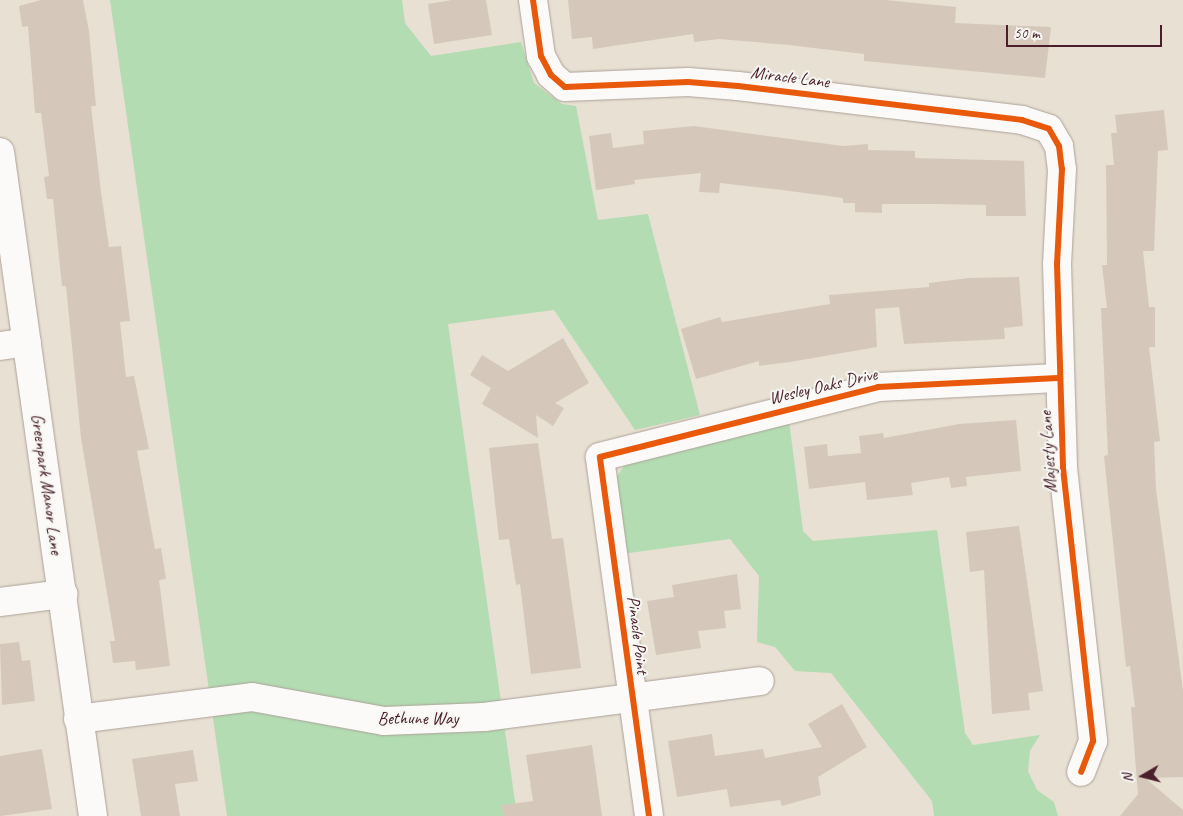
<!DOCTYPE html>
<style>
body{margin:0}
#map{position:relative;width:1183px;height:816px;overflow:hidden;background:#e8e0d2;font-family:Caveat,sans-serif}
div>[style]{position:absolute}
.green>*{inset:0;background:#b3dcb2}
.building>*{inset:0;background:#d5c8bb}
.roads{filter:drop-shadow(0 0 1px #aca19a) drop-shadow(0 0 1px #aca19a)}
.minor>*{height:28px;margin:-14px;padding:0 14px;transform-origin:14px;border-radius:14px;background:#fcfaf8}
.cycleway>*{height:6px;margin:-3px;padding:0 3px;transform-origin:3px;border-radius:3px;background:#e8590c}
span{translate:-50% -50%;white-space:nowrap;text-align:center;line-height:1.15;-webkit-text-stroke:4px #f6f6f2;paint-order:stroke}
.street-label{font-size:18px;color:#4a1f2b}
.north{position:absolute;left:1118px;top:751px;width:50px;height:50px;-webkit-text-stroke:4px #f6f6f2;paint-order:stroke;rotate:262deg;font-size:14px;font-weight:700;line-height:20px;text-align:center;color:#4a1f2b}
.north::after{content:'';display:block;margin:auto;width:18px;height:22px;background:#4a1f2b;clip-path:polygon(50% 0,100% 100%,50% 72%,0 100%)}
.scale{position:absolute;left:1006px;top:25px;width:156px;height:22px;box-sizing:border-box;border:2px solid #4a1f2b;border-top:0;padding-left:6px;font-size:15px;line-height:18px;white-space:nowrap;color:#4a1f2b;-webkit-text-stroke:4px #f6f6f2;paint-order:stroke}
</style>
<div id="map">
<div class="green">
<i style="clip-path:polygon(110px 0,402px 0,405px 23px,431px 56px,521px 42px,534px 83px,562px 104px,576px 106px,598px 220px,648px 214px,700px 415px,635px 430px,554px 310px,448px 324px,517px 816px,227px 816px)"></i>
<i style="clip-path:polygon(789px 420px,803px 531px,813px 541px,937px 530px,965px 733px,973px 745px,1040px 735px,1030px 751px,1028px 771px,1037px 790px,1054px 802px,1058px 816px,934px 816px,932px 801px,831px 673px,795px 671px,775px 647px,757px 642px,759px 576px,730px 539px,622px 554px,616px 478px,624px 466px)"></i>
</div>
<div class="building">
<i style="clip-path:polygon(41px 0,83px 0,89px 31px,96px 106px,91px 106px,101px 192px,109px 247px,121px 246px,130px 321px,120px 322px,126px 377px,134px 376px,149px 449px,137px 451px,155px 549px,161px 548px,166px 579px,159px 580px,170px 666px,136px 670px,135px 661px,113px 663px,110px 641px,115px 641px,81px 438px,66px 286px,62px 286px,53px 199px,47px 199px,44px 177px,49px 176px,41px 113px,35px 113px,28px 26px,22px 27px,19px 6px)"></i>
<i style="clip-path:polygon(452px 0,486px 0,492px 35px,434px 44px,428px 4px)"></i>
<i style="clip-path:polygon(568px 0,885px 0,956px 7px,955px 23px,1051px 27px,1045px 78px,864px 61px,864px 54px,789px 45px,719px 39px,694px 42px,693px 34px,593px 49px,592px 37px,572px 39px)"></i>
<i style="clip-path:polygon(1164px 110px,1168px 150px,1158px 151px,1154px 251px,1143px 251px,1149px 307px,1155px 307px,1155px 347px,1149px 347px,1160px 441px,1154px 442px,1156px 489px,1183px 690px,1183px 777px,1145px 778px,1183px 810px,1183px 816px,1120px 816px,1138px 794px,1131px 707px,1135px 707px,1130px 666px,1126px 667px,1104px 456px,1108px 455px,1101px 308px,1107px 308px,1102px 265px,1107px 265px,1106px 165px,1114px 165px,1111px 133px,1117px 133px,1115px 115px)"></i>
<i style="clip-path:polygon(694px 126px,843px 146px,868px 144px,868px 150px,915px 151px,915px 158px,1024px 161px,1026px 216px,986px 216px,986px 205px,937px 204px,882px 204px,882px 213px,855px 212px,855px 203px,843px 203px,843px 198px,782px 190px,720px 183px,719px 193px,699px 192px,701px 173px,634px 180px,635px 184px,596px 190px,589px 136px,611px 133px,613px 148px,644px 144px,643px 131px)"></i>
<i style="clip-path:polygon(1019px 277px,1023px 326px,1004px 328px,1005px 339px,904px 344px,899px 307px,875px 309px,877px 347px,790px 362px,759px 366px,759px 361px,696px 379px,681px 329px,720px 317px,722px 322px,830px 304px,829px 295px,929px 287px,929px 283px,969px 278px)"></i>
<i style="clip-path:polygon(563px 338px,589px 383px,555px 403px,564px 408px,553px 426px,536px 415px,538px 438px,482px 404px,491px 388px,470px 375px,482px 355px,508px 371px)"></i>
<i style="clip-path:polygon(1016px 420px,1021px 471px,966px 477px,967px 486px,951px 488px,949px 477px,911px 483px,913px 495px,867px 500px,865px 482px,809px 489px,804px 447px,827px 444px,828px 456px,861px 453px,859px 436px,883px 433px,884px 438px,959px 424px)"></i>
<i style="clip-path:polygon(538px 443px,552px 539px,563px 538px,581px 668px,531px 674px,520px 584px,516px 585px,509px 539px,499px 540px,489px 448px)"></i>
<i style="clip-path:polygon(1019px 526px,1043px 691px,1028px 693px,1030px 710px,992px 714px,984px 570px,970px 572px,966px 532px)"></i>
<i style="clip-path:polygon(737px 574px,741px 609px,724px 611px,726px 628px,698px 631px,701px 648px,656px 655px,647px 601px,674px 597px,672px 585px)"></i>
<i style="clip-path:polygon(19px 642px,22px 661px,30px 660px,35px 701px,2px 705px,0 644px)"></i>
<i style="clip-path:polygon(842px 704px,867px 747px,818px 777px,821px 795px,782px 806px,780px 800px,730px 807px,727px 789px,677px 797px,668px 741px,712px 734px,715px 756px,763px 749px,765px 758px,822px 747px,808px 724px)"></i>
<i style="clip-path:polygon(592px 745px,602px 816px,503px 816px,502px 805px,533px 801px,526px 755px)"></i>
<i style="clip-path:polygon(42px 749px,52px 809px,0 816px,0 756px)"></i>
<i style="clip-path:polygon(193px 750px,198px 781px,175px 784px,180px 816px,141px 816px,132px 759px)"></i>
</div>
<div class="roads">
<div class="minor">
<i style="left:533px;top:0;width:57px;rotate:81.9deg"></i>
<i style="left:541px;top:56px;width:21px;rotate:62deg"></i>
<i style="left:551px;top:75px;width:18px;rotate:41deg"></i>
<i style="left:565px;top:87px;width:123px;rotate:-2.3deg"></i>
<i style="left:688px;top:82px;width:50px;rotate:4.6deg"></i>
<i style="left:738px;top:86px;width:286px;rotate:6.8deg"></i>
<i style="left:1022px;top:120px;width:28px;rotate:18deg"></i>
<i style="left:1049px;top:129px;width:20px;rotate:60deg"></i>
<i style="left:1059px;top:146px;width:23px;rotate:83deg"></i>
<i style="left:1062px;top:169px;width:95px;rotate:93deg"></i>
<i style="left:1057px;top:264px;width:204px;rotate:88.3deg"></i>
<i style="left:1063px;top:468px;width:275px;rotate:83.7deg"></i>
<i style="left:1093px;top:741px;width:33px;rotate:111deg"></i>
<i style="left:0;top:152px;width:670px;rotate:82.03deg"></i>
<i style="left:0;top:346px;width:27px;rotate:-8deg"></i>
<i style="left:0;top:602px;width:64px;rotate:-7.2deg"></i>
<i style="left:78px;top:719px;width:175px;rotate:-7.2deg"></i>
<i style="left:252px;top:697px;width:134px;rotate:10.3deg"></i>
<i style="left:384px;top:721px;width:100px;rotate:-2.3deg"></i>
<i style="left:484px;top:717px;width:278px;rotate:-7.4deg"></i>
<i style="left:649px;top:816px;width:362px;rotate:-97.8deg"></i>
<i style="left:600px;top:457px;width:287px;rotate:-14.1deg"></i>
<i style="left:878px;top:387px;width:180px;rotate:-2.9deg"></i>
</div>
</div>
<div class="cycleway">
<i style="left:533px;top:0;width:57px;rotate:81.9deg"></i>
<i style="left:541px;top:56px;width:21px;rotate:62deg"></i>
<i style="left:551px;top:75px;width:18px;rotate:41deg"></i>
<i style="left:565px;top:87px;width:123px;rotate:-2.3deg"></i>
<i style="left:688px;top:82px;width:50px;rotate:4.6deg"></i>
<i style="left:738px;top:86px;width:286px;rotate:6.8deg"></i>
<i style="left:1022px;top:120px;width:28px;rotate:18deg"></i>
<i style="left:1049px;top:129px;width:20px;rotate:60deg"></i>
<i style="left:1059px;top:146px;width:23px;rotate:83deg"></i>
<i style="left:1062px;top:169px;width:95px;rotate:93deg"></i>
<i style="left:1057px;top:264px;width:204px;rotate:88.3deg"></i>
<i style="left:1063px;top:468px;width:275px;rotate:83.7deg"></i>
<i style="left:1093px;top:741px;width:33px;rotate:111deg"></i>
<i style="left:649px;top:816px;width:362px;rotate:-97.8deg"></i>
<i style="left:600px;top:457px;width:287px;rotate:-14.1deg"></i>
<i style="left:878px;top:387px;width:180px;rotate:-2.9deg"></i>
</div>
<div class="street-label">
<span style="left:790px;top:77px;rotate:7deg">Miracle Lane</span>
<span style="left:823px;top:386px;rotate:-13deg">Wesley Oaks Drive</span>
<span style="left:1048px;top:452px;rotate:-94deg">Majesty Lane</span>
<span style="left:47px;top:484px;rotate:82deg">Greenpark Manor Lane</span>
<span style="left:638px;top:635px;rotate:83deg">Pinacle Point</span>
<span style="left:418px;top:718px">Bethune Way</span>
</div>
<div class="north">N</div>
<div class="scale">50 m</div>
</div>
